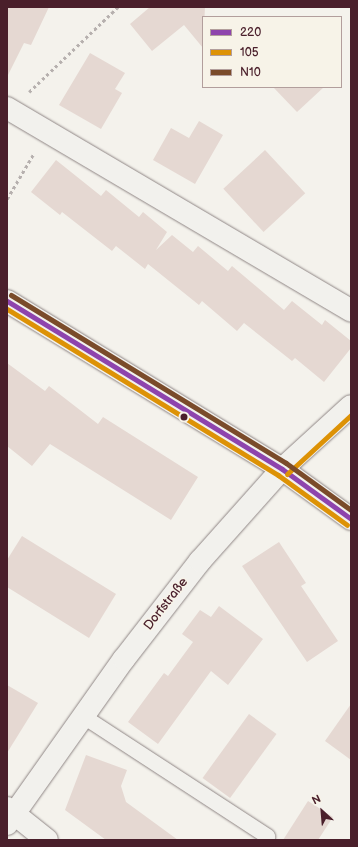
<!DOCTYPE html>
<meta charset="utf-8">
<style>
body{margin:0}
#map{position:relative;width:358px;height:847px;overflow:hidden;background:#f4f2ec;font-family:"Balsamiq Sans",sans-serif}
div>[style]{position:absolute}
.building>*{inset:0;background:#e5d8d2;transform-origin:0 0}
.path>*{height:2.5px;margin-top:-1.25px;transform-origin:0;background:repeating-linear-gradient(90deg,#b6b0ae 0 3px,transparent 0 6px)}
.roads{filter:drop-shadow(0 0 1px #8f8685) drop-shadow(0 0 1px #8f8685)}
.service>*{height:15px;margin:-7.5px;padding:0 7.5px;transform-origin:7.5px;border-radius:7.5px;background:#f2f1ed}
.minor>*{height:22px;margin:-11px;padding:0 11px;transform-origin:11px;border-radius:11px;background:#f2f1ed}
.tertiary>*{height:22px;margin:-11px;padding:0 11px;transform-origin:11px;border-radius:11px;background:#f2f1ed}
.bus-1>*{height:5px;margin:-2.5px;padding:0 2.5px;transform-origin:2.5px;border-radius:2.5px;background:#8e44ad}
.bus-2>*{height:5px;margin:-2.5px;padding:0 2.5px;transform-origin:2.5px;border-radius:2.5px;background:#dd9206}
.bus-3>*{height:5px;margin:-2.5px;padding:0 2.5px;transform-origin:2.5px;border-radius:2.5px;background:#7a4b2a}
.dots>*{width:11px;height:11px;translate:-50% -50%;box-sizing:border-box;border:2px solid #f7f3e8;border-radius:50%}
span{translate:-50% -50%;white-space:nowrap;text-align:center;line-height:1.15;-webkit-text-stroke:3px #f7f3e8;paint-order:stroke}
.street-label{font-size:13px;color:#4a1f2b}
.frame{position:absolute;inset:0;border:8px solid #4a1f2b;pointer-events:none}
.legend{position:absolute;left:202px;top:16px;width:140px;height:72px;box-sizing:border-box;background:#f7f3e8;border:1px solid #b29e9c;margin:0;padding:5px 7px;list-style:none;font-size:12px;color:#4a1f2b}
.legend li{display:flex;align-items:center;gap:8px;height:20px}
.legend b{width:20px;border:1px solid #b29e9c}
.north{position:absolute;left:302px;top:791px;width:40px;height:40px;-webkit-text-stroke:3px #f7f3e8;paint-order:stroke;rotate:334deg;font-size:11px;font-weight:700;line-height:16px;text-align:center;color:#4a1f2b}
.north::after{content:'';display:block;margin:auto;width:14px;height:18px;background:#4a1f2b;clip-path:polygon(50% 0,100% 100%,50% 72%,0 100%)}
</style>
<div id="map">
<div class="building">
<i style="clip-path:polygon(7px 7px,49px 7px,31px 45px,24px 43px,7px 77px)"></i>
<i style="clip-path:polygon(150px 7px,205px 7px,203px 48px,184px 25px,152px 51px,130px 24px)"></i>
<i style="clip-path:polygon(90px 53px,125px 73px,115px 89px,122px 93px,101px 129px,59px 105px)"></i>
<i style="clip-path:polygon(273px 87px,324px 87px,297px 112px)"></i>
<i style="clip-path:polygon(199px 121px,223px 135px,195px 184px,153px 160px,171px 128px,189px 138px)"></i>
<i style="left:265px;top:150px;width:59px;height:57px;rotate:47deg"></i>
<i style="clip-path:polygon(56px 160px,101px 196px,106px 190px,139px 217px,143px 212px,167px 232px,156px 250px,172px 235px,193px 252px,198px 246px,228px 271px,232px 266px,284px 310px,292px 301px,322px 325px,325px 320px,351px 341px,351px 348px,324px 382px,295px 358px,292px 361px,244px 323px,237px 331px,202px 301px,199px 305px,148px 264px,145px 269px,116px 246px,112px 251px,62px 212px,60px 215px,31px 192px)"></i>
<i style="clip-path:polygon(7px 363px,45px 391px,49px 386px,98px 424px,103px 417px,198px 477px,171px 520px,50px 444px,32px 466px,7px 446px)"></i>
<i style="clip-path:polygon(22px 536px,116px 594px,89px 638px,7px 587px,7px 560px)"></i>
<i style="clip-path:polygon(279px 542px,306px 583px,301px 586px,338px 641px,307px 662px,242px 566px)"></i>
<i style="clip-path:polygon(219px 606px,263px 639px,228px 685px,211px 671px,158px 744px,128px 722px,164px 673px,168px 676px,193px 642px,182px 634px,200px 610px,211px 617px)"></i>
<i style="clip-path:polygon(7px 685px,38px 703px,7px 753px)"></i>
<i style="clip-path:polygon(351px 704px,351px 760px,325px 741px)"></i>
<i style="left:249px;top:714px;width:34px;height:79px;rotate:36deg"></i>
<i style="clip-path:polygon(86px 755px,127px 770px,121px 786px,126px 802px,178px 840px,106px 840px,65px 810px)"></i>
<i style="clip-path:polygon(308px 801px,333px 817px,318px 840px,283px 840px)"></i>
</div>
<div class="path">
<i style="left:29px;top:92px;width:123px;rotate:-43.7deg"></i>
<i style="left:7px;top:199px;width:53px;rotate:-59.6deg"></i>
</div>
<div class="roads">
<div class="service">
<i style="left:83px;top:716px;width:220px;rotate:33.1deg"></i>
</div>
<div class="minor">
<i style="left:7px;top:108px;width:399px;rotate:30.5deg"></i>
<i style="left:7px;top:808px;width:51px;rotate:38.7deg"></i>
<i style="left:7px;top:824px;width:202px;rotate:-54.7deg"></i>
<i style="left:124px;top:659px;width:124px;rotate:-52.2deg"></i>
<i style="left:200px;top:561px;width:123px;rotate:-48.3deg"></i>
<i style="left:282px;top:469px;width:93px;rotate:-42.4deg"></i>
</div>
<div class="tertiary">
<i style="left:7px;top:301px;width:322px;rotate:31.4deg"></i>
<i style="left:282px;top:469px;width:85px;rotate:35.9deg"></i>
</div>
</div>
<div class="bus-1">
<i style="left:7px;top:301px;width:322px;rotate:31.4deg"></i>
<i style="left:282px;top:469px;width:85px;rotate:35.9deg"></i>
</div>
<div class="bus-2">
<i style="left:7px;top:309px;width:318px;rotate:31.5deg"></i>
<i style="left:278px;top:475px;width:85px;rotate:35.9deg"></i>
<i style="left:287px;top:474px;width:87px;rotate:-42.7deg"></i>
</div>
<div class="bus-3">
<i style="left:11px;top:295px;width:322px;rotate:31.4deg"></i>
<i style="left:286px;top:463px;width:80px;rotate:35.9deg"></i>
</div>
<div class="dots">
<i style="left:184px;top:417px;background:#4a1f2b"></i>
</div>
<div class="street-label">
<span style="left:166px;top:604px;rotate:-52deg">Dorfstraße</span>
</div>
<div class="frame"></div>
<ul class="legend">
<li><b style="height:5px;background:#8e44ad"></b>220</li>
<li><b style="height:5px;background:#dd9206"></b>105</li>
<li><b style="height:5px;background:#7a4b2a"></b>N10</li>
</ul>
<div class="north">N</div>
</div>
